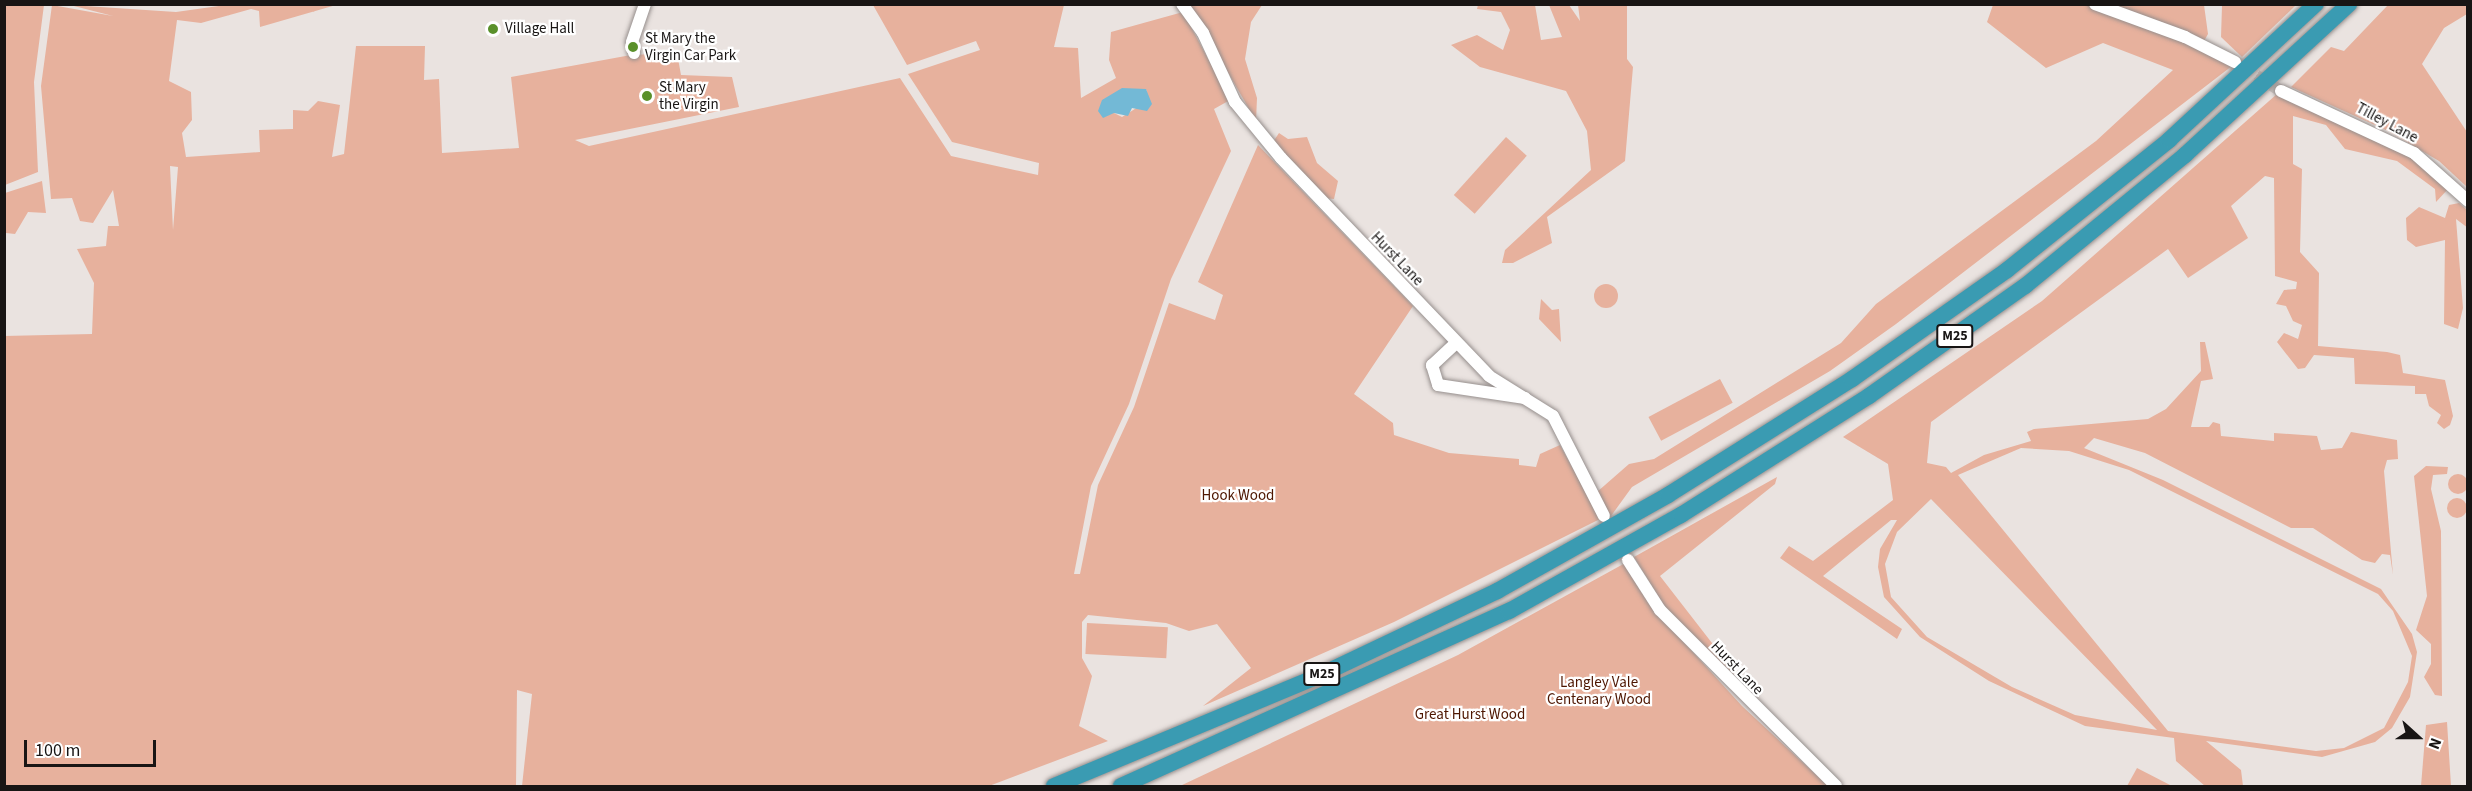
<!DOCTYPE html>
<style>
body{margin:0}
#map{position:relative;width:2472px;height:791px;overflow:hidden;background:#eae3e0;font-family:"Source Sans 3",sans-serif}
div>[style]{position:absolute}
.green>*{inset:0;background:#e7b19d;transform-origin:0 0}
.round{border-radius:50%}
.water>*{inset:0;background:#73b9d6}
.minor-tunnel>*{height:12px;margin-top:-6px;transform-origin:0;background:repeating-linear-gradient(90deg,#cac4c1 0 12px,transparent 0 18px)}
.roads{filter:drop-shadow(0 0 2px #968f8d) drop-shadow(0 0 2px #968f8d)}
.minor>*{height:12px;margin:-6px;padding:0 6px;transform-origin:6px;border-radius:6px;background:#fff}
.highway>*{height:16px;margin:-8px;padding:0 8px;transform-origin:8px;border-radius:8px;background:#3a9bb2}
.dots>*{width:16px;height:16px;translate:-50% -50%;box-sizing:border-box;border:3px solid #fff;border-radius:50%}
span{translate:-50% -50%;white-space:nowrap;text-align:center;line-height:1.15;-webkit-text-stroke:4.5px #fff;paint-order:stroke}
.shield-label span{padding:2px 4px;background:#fff;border:2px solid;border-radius:4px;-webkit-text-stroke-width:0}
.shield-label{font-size:14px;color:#181514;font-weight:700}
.poi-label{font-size:15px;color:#181514}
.left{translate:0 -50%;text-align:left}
.street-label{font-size:15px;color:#181514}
.park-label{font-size:15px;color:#4e1600}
.frame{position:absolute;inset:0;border:6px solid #181514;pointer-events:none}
.north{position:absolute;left:2388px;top:707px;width:60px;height:60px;-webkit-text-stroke:4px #fff;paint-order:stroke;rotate:111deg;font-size:16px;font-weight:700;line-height:24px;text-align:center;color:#181514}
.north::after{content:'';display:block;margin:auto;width:21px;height:27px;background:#181514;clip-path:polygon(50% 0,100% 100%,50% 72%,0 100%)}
.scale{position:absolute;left:24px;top:740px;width:132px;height:27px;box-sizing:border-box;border:3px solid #181514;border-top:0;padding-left:8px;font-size:18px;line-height:21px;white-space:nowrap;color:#181514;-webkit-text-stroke:4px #fff;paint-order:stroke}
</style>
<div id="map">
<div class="green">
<i style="clip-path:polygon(5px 4px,44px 5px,34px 82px,38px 172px,5px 185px)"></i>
<i style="clip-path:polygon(evenodd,233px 4px,336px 5px,260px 27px,259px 11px,251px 9px,201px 23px,177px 20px,169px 81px,191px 92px,192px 120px,182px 133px,186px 157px,260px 152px,259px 130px,293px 129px,293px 110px,308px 111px,318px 101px,340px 105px,332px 157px,344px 154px,356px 46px,425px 46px,424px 80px,439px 79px,442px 153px,519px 148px,511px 77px,631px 55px,677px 53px,681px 75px,732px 77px,739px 107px,575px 140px,589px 146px,900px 78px,951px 156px,1038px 175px,1039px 163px,952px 142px,908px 74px,980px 50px,976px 41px,907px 65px,873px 5px,1064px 5px,1054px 47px,1078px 48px,1081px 98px,1116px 78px,1109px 60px,1111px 32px,1183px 12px,1230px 100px,1214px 109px,1231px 151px,1171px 279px,1129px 404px,1091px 486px,1074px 574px,1080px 574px,1098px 485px,1134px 407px,1169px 303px,1215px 320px,1223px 295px,1198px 282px,1258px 145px,1413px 306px,1354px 394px,1393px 423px,1394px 435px,1449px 453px,1519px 459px,1519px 465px,1536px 467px,1540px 454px,1560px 445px,1600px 519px,1394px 622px,1203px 706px,1251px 668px,1217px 624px,1189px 631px,1166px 623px,1088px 615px,1082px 622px,1082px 658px,1092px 676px,1079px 726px,1108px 741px,989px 786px,522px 786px,532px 694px,517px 690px,516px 786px,5px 786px,4px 336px,92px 334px,94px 283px,77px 249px,106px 246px,108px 226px,119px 226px,113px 190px,93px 223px,80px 221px,72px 198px,51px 199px,41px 86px,52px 5px,113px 16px,70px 5px,176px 12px,233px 4px,1147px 90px,1138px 107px,1122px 117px,1114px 113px,1147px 90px,233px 4px,170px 166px,178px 167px,173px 230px,170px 166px)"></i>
<i style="clip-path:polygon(1189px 5px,1262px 5px,1251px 22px,1245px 59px,1257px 98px,1256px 121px)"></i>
<i style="clip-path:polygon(1478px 5px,1535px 5px,1541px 40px,1562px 37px,1549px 5px,1569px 5px,1580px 21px,1578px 5px,1627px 5px,1627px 59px,1633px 67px,1625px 161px,1547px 217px,1552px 243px,1513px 263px,1502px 263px,1505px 250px,1591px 170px,1587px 131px,1566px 91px,1480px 67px,1451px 45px,1477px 35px,1503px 50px,1510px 30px,1501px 12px,1477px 9px)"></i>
<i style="clip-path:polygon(1993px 5px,2204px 5px,2208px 34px,2200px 48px,2232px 66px,1896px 324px,1830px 371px,1632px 487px,1611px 516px,1597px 492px,1629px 464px,1654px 459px,1841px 343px,1876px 304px,2096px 141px,2173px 70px,2103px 43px,2046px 68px,1987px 22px)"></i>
<i style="clip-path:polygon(2222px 5px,2296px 5px,2242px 57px,2221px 37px)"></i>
<i style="clip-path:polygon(2388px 5px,2467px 5px,2467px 14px,2444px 28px,2422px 64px,2467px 132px,2467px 187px,2439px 161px,2388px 131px,2291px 87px,2331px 47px,2344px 51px)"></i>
<i style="clip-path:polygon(evenodd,2277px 94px,2413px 156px,2449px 188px,2436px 202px,2435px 189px,2397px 161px,2345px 149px,2326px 125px,2293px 116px,2293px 164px,2302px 169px,2300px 252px,2319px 273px,2318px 346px,2387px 352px,2400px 355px,2403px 373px,2445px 380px,2453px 416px,2450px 425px,2444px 429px,2437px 423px,2441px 415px,2429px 406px,2426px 394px,2415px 394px,2415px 386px,2355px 384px,2354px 358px,2314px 355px,2305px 368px,2298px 369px,2277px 342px,2284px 333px,2298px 339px,2302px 325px,2293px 321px,2286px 306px,2276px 304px,2284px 290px,2296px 289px,2297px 282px,2275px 276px,2274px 178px,2265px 176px,2231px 206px,2248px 238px,2188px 278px,2168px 249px,1931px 422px,1927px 463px,1946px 467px,1951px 473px,1984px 455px,2031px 441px,2027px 432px,2034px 429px,2148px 419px,2166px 409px,2201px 371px,2200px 342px,2205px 342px,2213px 379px,2201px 381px,2191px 427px,2209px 427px,2213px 422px,2220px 424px,2221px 436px,2274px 441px,2274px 433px,2317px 436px,2321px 450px,2342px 448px,2351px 432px,2397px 440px,2398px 459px,2387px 460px,2384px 471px,2393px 575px,2390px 555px,2382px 554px,2375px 563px,2362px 560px,2313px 528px,2291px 528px,2145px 453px,2094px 438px,2084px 448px,2163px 480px,2381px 589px,2412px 634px,2417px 652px,2410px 697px,2392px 728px,2375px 742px,2322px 757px,2206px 741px,2241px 770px,2243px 786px,2205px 786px,2176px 761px,2174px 738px,2085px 726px,1989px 681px,1920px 637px,1884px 597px,1878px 567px,1880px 549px,1897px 520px,1891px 520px,1823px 576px,1902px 629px,1897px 639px,1780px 558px,1789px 546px,1813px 561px,1893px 500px,1888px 464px,1843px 437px,2042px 301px,2277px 94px,2021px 448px,2069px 451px,2129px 470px,2378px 594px,2393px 611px,2412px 656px,2408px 682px,2384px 728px,2344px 748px,2316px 751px,2168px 731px,1958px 475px,2021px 448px,2277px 94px,1931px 499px,2157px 730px,2075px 715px,2012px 687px,1927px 637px,1891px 597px,1885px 564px,1897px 532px,1931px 499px)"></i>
<i style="clip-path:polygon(1279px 133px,1288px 139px,1307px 137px,1317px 163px,1338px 181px,1334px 199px,1325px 198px,1273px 142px)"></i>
<i style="left:1506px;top:137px;width:28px;height:78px;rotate:42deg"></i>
<i style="clip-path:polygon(42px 181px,46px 213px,28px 212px,15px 234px,6px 233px,5px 193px)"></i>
<i style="clip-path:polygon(2459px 203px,2467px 210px,2468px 228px,2456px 219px,2463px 308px,2458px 329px,2444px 324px,2445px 240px,2416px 247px,2407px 240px,2406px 218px,2419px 207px,2445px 218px,2449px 205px)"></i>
<i class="round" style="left:1594px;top:284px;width:24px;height:24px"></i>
<i style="clip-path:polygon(1541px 299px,1552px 310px,1559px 309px,1561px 342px,1539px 319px)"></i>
<i style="left:1720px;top:379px;width:27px;height:81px;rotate:62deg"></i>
<i style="clip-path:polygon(2426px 466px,2448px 467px,2447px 474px,2433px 475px,2431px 489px,2441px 531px,2442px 696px,2435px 695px,2424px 677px,2431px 664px,2431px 644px,2416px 630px,2427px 596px,2414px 476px)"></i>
<i class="round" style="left:2448px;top:474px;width:20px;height:20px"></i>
<i style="clip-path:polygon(1777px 477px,1775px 484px,1660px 576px,1743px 683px,1669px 614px,1634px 557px)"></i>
<i class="round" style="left:2447px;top:498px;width:20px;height:20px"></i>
<i style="clip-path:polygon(1627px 562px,1650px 605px,1742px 706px,1828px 786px,1180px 786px,1458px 655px)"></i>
<i style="left:1087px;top:623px;width:81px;height:31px;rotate:3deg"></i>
<i style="clip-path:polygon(2447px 722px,2451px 786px,2421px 786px,2426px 725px)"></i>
<i style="clip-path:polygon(2137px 768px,2172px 786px,2127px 786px)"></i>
</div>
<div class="water">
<i style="clip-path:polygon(1122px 88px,1146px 89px,1152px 104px,1147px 111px,1132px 108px,1128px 116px,1114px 113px,1103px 118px,1098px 111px,1102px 100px)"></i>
</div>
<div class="minor-tunnel">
<i style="left:2241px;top:66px;width:47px;rotate:32deg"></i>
</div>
<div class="roads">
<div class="minor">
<i style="left:1182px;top:4px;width:36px;rotate:54deg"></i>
<i style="left:1203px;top:33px;width:76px;rotate:65.1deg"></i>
<i style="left:1235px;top:102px;width:72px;rotate:50.6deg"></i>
<i style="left:1281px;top:158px;width:301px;rotate:46.3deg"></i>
<i style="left:1489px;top:376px;width:75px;rotate:32deg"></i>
<i style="left:1553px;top:416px;width:112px;rotate:63deg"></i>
<i style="left:2095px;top:4px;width:96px;rotate:20.1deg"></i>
<i style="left:2185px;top:37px;width:56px;rotate:26.6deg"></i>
<i style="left:634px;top:53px;width:11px;rotate:-100deg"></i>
<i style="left:632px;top:42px;width:40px;rotate:-71.1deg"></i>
<i style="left:2281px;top:91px;width:147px;rotate:25deg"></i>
<i style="left:2414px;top:153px;width:72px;rotate:41.6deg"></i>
<i style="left:1456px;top:343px;width:33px;rotate:137deg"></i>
<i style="left:1432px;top:365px;width:21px;rotate:73deg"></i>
<i style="left:1438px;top:385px;width:88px;rotate:8.5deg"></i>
<i style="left:1628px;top:560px;width:59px;rotate:57.4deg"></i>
<i style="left:1660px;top:610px;width:249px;rotate:45deg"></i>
</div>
<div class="highway">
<i style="left:1054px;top:786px;width:282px;rotate:-22.6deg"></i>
<i style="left:1314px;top:678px;width:203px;rotate:-25.4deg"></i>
<i style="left:1497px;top:591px;width:196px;rotate:-29.3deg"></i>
<i style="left:1668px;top:495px;width:218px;rotate:-32.2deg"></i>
<i style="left:1852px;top:379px;width:189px;rotate:-35.1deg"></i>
<i style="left:2007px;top:270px;width:208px;rotate:-38.7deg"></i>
<i style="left:2169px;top:140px;width:200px;rotate:-42.8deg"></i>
<i style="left:1121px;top:786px;width:426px;rotate:-24.3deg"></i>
<i style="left:1509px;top:611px;width:197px;rotate:-29.2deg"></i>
<i style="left:1681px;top:515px;width:222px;rotate:-32.3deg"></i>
<i style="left:1869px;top:396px;width:191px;rotate:-35.2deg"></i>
<i style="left:2025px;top:286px;width:207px;rotate:-39.3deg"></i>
<i style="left:2185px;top:155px;width:223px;rotate:-42.6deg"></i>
</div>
</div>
<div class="dots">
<i style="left:493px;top:29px;background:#5a902a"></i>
<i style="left:633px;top:47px;background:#5a902a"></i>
<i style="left:647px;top:96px;background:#5a902a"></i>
</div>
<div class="shield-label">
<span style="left:1955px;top:336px">M25</span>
<span style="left:1322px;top:674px">M25</span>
</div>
<div class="poi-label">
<span class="left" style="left:505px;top:29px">Village Hall</span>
<span class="left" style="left:645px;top:47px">St Mary the<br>Virgin Car Park</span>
<span class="left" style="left:659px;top:96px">St Mary<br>the Virgin</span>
</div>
<div class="street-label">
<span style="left:2387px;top:123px;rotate:28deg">Tilley Lane</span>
<span style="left:1397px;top:259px;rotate:46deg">Hurst Lane</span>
<span style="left:1737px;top:668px;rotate:46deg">Hurst Lane</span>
</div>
<div class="park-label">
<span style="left:1238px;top:496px">Hook Wood</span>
<span style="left:1599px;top:691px">Langley Vale<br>Centenary Wood</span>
<span style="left:1470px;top:715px">Great Hurst Wood</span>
</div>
<div class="frame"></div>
<div class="north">N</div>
<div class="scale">100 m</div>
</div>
